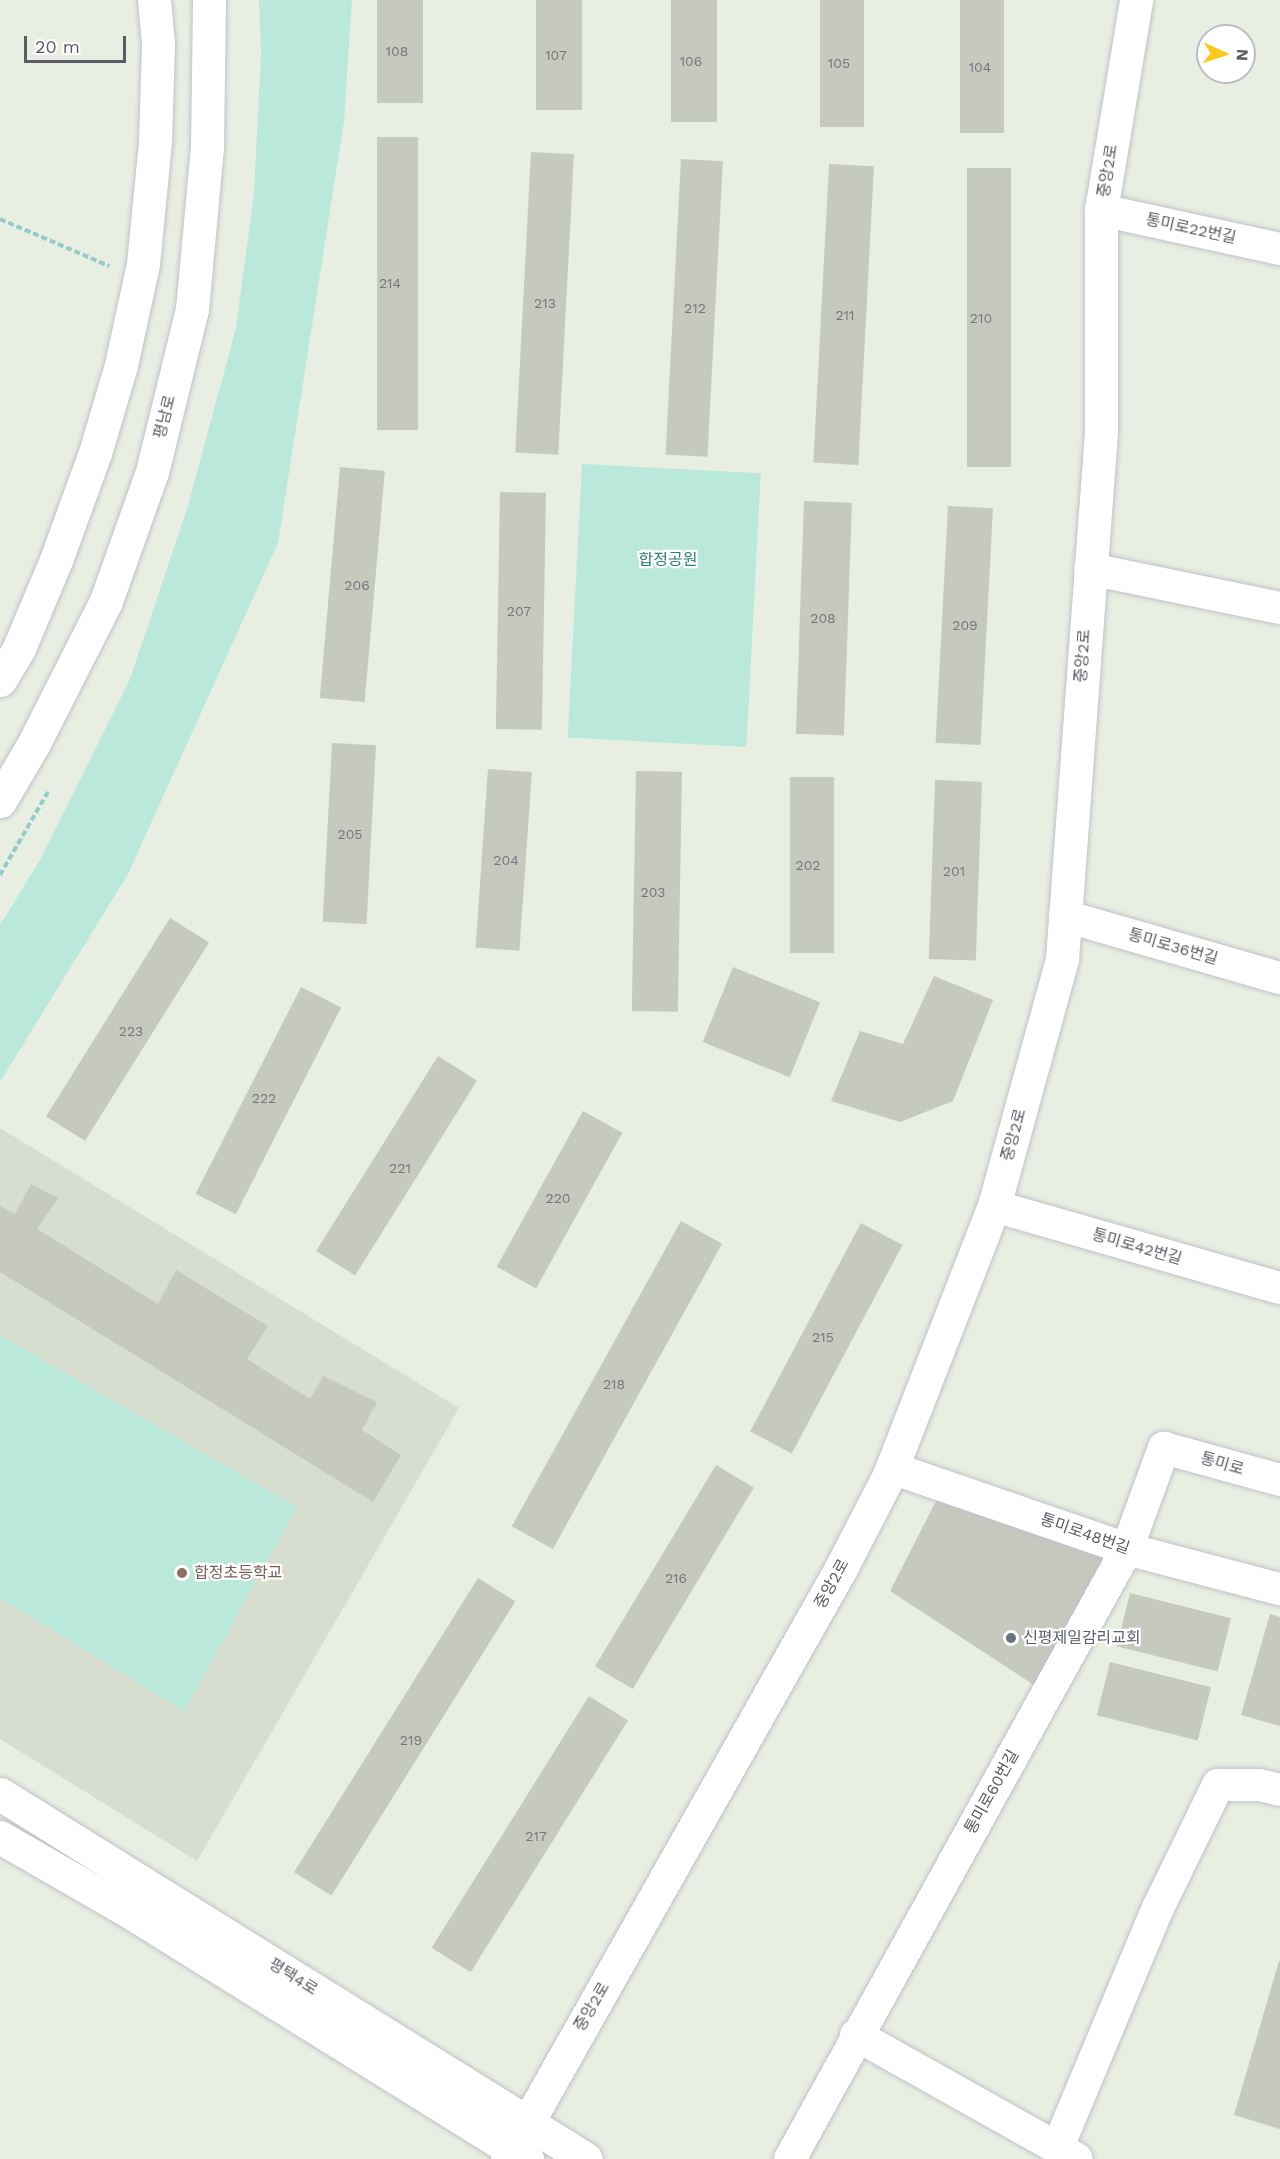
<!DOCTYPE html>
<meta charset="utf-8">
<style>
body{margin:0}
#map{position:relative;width:1280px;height:2159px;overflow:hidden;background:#e8eee1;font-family:"Work Sans","Noto Sans KR",sans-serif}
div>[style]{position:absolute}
.education>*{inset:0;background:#d7ded0}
.green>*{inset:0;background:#bae9db;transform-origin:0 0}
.building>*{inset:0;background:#c5c9be;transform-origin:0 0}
.path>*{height:4px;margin-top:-2px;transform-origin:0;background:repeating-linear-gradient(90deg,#94cccb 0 6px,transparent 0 9px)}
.roads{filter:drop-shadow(0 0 2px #c3c0c9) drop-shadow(0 0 2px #c3c0c9)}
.street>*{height:32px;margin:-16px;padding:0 16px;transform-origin:16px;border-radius:16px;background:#fff}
.secondary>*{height:33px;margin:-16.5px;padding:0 16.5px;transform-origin:16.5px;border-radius:16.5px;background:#fff}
.dots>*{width:16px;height:16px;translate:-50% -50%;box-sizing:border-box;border:3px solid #fff;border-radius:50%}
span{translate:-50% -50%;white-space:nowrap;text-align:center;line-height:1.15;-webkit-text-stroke:4.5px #fff;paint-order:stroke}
.number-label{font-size:14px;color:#76767a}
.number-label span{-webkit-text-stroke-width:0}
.street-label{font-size:16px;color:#5c5a64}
.park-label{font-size:16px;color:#2a826c}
.education-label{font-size:16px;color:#785e54}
.left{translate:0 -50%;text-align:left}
.worship-label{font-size:16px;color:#5b616d}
.north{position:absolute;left:1196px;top:24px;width:60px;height:60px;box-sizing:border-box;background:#fff;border:2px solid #bebdc1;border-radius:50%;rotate:93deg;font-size:16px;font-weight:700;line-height:24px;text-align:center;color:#5c5a64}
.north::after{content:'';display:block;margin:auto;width:21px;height:27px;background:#fcc819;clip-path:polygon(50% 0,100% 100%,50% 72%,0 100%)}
.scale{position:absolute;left:24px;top:36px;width:102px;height:27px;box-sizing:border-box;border:3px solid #5c5a64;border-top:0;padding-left:8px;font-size:18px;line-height:21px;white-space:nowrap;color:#5c5a64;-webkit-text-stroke:4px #fff;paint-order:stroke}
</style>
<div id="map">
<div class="education">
<i style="clip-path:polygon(0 1128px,459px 1408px,197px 1861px,0 1739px)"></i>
</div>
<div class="green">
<i style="clip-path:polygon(259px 0,352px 0,344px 121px,278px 543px,128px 874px,0 1082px,0 925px,40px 860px,130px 679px,187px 509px,236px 328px,254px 193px,261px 54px)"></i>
<i style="left:582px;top:464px;width:179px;height:274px;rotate:3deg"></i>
<i style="clip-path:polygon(0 1335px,297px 1507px,184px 1711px,0 1598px)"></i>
</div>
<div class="building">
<i style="left:377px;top:0;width:46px;height:103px"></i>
<i style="left:536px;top:0;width:46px;height:110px"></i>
<i style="left:671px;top:0;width:46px;height:122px"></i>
<i style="left:820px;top:0;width:44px;height:127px"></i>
<i style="left:960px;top:0;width:44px;height:133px"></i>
<i style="left:377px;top:137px;width:41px;height:293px"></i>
<i style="left:531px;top:152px;width:43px;height:301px;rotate:3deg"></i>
<i style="left:681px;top:159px;width:42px;height:296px;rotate:3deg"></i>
<i style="left:829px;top:164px;width:45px;height:299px;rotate:3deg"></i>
<i style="left:967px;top:168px;width:44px;height:299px"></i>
<i style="left:340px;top:467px;width:45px;height:232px;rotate:5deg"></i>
<i style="left:500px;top:492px;width:46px;height:237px;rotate:1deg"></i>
<i style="left:804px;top:501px;width:48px;height:233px;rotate:2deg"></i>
<i style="left:948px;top:506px;width:45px;height:237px;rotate:3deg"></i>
<i style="left:332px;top:743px;width:44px;height:179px;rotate:3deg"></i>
<i style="left:488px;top:769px;width:44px;height:179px;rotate:4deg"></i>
<i style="left:636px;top:771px;width:46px;height:240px;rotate:1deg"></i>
<i style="left:790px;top:777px;width:44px;height:176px"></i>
<i style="left:935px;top:780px;width:47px;height:179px;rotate:2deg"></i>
<i style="left:170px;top:918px;width:46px;height:234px;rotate:32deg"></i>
<i style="left:733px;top:967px;width:94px;height:81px;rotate:22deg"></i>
<i style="clip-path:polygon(934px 976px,993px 1000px,953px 1101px,900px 1122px,831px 1101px,860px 1031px,903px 1044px)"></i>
<i style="left:301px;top:987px;width:45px;height:232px;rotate:27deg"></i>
<i style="left:438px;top:1056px;width:46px;height:230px;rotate:32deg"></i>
<i style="left:583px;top:1111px;width:45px;height:178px;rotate:29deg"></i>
<i style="clip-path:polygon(31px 1184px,58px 1198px,37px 1229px,158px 1304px,176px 1270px,268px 1326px,247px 1359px,310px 1399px,323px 1376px,377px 1402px,362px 1430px,401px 1455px,373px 1502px,0 1272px,0 1206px,15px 1214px)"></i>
<i style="left:681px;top:1221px;width:47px;height:349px;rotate:29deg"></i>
<i style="left:861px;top:1223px;width:47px;height:236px;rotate:28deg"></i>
<i style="left:716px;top:1465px;width:44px;height:235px;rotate:31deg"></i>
<i style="clip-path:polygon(937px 1499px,1105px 1555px,1034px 1685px,890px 1591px)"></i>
<i style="left:478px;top:1578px;width:44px;height:347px;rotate:32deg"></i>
<i style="left:1130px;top:1593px;width:104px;height:55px;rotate:14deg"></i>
<i style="clip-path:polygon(1270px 1614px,1280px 1617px,1280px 1726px,1241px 1715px)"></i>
<i style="left:1110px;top:1662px;width:104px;height:55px;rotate:14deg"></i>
<i style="left:589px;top:1696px;width:46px;height:297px;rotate:32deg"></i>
<i style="clip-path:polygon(1279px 1961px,1280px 1961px,1280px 2129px,1234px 2115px)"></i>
</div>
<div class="path">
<i style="left:0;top:219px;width:119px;rotate:23.3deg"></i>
<i style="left:0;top:875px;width:96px;rotate:-60deg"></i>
</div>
<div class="roads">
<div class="street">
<i style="left:1101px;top:210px;width:183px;rotate:12.3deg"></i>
<i style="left:1090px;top:569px;width:194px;rotate:11.6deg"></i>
<i style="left:1065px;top:916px;width:224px;rotate:16.1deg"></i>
<i style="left:994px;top:1206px;width:298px;rotate:16deg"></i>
<i style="left:892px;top:1468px;width:249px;rotate:19deg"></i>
<i style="left:1127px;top:1549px;width:158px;rotate:14.7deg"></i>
<i style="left:856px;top:2035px;width:253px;rotate:29.3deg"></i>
<i style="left:1057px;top:2149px;width:261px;rotate:-67.3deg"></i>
<i style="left:1158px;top:1908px;width:137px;rotate:-64deg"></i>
<i style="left:1218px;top:1785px;width:41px"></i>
<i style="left:1259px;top:1785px;width:22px;rotate:13deg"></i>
<i style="left:790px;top:2159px;width:697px;rotate:-61.08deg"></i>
<i style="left:1127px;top:1549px;width:108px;rotate:-69.9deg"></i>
<i style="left:1164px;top:1448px;width:120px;rotate:15.4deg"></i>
</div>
<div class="secondary">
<i style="left:0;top:680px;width:37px;rotate:-59deg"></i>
<i style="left:19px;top:648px;width:95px;rotate:-67.2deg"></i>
<i style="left:56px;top:560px;width:114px;rotate:-70deg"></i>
<i style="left:95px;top:453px;width:92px;rotate:-73.5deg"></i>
<i style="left:121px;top:365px;width:103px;rotate:-77.7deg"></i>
<i style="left:143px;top:264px;width:124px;rotate:-84.4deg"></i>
<i style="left:155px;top:141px;width:98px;rotate:-88.2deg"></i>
<i style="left:158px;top:43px;width:43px;rotate:-95.3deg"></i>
<i style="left:0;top:801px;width:65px;rotate:-59.5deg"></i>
<i style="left:33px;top:745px;width:161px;rotate:-63.1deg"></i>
<i style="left:106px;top:601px;width:137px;rotate:-70.4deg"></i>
<i style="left:152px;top:472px;width:168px;rotate:-76.2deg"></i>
<i style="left:192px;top:309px;width:164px;rotate:-84.7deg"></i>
<i style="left:207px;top:146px;width:146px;rotate:-89.2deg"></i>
<i style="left:0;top:1794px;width:690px;rotate:31.92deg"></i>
<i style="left:0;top:1837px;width:150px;rotate:30deg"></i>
<i style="left:130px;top:1912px;width:468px;rotate:31.9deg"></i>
<i style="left:507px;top:2159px;width:677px;rotate:-60.52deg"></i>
<i style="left:840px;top:1570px;width:107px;rotate:-62.7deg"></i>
<i style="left:889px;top:1475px;width:289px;rotate:-68.7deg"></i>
<i style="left:994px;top:1206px;width:256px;rotate:-74.6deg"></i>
<i style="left:1062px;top:959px;width:528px;rotate:-85.77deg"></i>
<i style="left:1101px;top:432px;width:222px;rotate:-90deg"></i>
<i style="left:1101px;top:210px;width:213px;rotate:-80.5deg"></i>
</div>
</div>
<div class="dots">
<i style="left:182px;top:1573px;background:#8d6e63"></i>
<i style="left:1011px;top:1638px;background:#6b7280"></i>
</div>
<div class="number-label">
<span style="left:397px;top:51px">108</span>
<span style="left:556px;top:55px">107</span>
<span style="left:691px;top:61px">106</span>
<span style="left:839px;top:63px">105</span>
<span style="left:980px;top:67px">104</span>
<span style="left:390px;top:283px">214</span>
<span style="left:545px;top:303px">213</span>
<span style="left:695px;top:308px">212</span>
<span style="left:845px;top:315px">211</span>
<span style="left:981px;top:318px">210</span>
<span style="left:357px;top:585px">206</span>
<span style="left:519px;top:611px">207</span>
<span style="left:823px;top:618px">208</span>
<span style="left:965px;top:625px">209</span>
<span style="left:350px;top:834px">205</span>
<span style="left:506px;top:860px">204</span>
<span style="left:808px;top:865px">202</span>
<span style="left:954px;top:871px">201</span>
<span style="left:653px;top:892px">203</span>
<span style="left:131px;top:1031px">223</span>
<span style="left:264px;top:1098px">222</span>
<span style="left:400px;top:1168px">221</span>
<span style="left:558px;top:1198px">220</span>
<span style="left:823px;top:1337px">215</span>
<span style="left:614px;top:1384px">218</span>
<span style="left:676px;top:1578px">216</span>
<span style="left:411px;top:1740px">219</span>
<span style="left:536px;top:1836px">217</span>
</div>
<div class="street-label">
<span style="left:1108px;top:171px;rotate:-81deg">중앙2로</span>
<span style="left:1191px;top:229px;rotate:12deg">통미로22번길</span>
<span style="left:165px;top:417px;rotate:-76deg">평남로</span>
<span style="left:1083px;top:656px;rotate:-86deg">중앙2로</span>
<span style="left:1173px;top:947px;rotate:16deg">통미로36번길</span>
<span style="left:1014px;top:1135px;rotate:-75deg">중앙2로</span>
<span style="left:1137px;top:1247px;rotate:16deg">통미로42번길</span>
<span style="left:1222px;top:1464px;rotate:16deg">통미로</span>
<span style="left:1085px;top:1534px;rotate:19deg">통미로48번길</span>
<span style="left:832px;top:1584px;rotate:-61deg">중앙2로</span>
<span style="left:992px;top:1792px;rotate:-61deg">통미로60번길</span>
<span style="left:293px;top:1977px;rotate:32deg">평택4로</span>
<span style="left:592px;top:2007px;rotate:-60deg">중앙2로</span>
</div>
<div class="park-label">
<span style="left:668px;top:560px">합정공원</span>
</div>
<div class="education-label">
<span class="left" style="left:194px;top:1573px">합정초등학교</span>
</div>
<div class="worship-label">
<span class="left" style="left:1023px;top:1638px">신평제일감리교회</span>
</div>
<div class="north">N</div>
<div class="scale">20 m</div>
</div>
